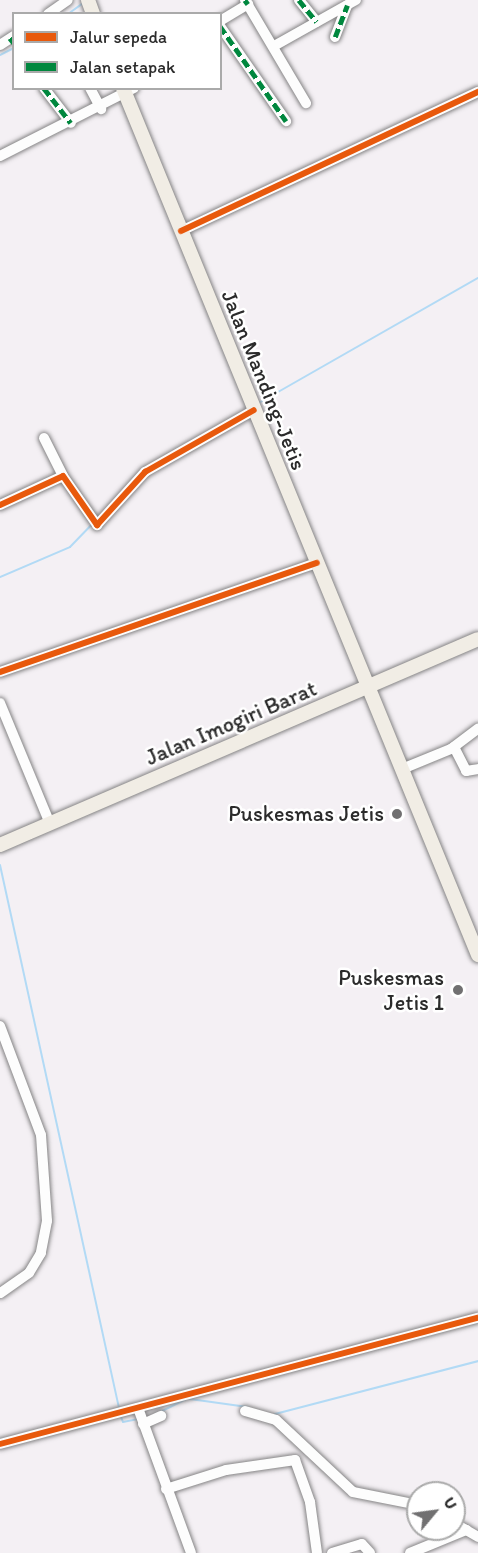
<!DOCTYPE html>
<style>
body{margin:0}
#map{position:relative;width:478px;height:1553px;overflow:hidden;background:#f4f0f4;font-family:Itim,sans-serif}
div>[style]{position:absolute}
.stream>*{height:2px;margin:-1px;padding:0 1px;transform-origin:1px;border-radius:1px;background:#b2daf5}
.roads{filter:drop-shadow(0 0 2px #858485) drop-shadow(0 0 2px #858485)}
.minor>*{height:10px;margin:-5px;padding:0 5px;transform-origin:5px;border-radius:5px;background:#fdfdfd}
.major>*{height:14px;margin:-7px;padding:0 7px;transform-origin:7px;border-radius:7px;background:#f1ede5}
.quiet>*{height:4.5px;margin-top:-2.25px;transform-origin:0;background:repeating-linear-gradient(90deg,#00873e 0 9px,transparent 0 13.5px)}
.cycleway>*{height:6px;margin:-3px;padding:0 3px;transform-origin:3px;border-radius:3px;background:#e8590c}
.dots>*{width:16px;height:16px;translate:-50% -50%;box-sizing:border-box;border:3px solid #fff;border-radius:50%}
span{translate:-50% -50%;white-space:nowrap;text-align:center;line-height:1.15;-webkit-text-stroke:5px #fff;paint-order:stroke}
.street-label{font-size:22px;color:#2b2b2b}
.poi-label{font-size:22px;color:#2b2b2b}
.right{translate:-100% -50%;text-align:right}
.legend{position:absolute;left:12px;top:12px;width:210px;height:78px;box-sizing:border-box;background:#fff;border:2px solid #aaa;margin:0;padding:8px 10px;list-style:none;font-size:18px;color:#2b2b2b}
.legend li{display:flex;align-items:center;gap:12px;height:30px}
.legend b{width:30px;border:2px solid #aaa}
.north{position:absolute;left:406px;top:1481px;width:60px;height:60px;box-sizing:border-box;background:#fff;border:2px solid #aaa;border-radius:50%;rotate:61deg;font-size:16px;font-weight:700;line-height:24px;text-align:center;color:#2b2b2b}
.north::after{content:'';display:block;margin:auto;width:21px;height:27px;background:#717071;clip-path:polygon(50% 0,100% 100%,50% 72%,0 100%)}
</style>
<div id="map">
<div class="stream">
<i style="left:68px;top:14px;width:19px;rotate:-36deg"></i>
<i style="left:0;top:55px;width:16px;rotate:-27deg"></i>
<i style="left:257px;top:404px;width:254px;rotate:-29.7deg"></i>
<i style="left:0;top:577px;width:76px;rotate:-23.2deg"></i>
<i style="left:70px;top:547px;width:32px;rotate:-46deg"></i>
<i style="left:0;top:865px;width:556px;rotate:77.64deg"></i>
<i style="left:190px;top:1399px;width:58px;rotate:8deg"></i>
<i style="left:160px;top:1412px;width:28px;rotate:-26deg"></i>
<i style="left:275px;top:1414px;width:210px;rotate:-14.6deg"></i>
<i style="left:121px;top:1417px;width:5px;rotate:68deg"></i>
<i style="left:123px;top:1422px;width:15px;rotate:-11deg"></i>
</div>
<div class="roads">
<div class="minor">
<i style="left:245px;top:0;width:120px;rotate:59.4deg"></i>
<i style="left:299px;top:0;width:28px;rotate:51deg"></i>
<i style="left:48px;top:14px;width:24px;rotate:-35deg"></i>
<i style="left:220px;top:21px;width:33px;rotate:-31deg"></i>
<i style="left:220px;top:26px;width:116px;rotate:55.2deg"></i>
<i style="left:335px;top:37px;width:34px;rotate:-69deg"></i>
<i style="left:0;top:45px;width:17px;rotate:-33deg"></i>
<i style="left:274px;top:46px;width:94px;rotate:-29.3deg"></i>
<i style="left:44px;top:88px;width:44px;rotate:52.4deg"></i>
<i style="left:90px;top:88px;width:24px;rotate:62deg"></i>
<i style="left:0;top:156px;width:150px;rotate:-26.9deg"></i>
<i style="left:181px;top:231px;width:328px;rotate:-25.1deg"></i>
<i style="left:44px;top:438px;width:42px;rotate:63.4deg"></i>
<i style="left:0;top:505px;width:69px;rotate:-24.7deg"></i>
<i style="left:63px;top:476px;width:60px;rotate:55.2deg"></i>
<i style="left:97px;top:525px;width:72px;rotate:-47.8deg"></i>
<i style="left:145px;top:472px;width:125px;rotate:-29.6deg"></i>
<i style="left:0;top:672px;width:335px;rotate:-19deg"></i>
<i style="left:0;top:703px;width:131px;rotate:67.5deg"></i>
<i style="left:454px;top:747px;width:27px;rotate:63deg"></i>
<i style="left:466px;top:771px;width:12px;rotate:-9deg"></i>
<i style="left:402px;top:769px;width:53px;rotate:-22.2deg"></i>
<i style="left:451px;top:749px;width:34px;rotate:-37deg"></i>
<i style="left:0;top:1026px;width:116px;rotate:69.4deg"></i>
<i style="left:41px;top:1135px;width:86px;rotate:86deg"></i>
<i style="left:47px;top:1221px;width:33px;rotate:101deg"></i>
<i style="left:41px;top:1253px;width:23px;rotate:121deg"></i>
<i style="left:29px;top:1273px;width:35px;rotate:145deg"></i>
<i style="left:138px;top:1408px;width:154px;rotate:69.9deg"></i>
<i style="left:245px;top:1411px;width:32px;rotate:16deg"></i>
<i style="left:276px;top:1420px;width:105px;rotate:43.1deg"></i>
<i style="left:353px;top:1492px;width:66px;rotate:11.3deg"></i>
<i style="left:143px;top:1424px;width:20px;rotate:-24deg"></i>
<i style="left:0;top:1444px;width:494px;rotate:-14.8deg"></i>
<i style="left:166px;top:1489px;width:63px;rotate:-17.6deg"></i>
<i style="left:226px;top:1470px;width:70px;rotate:-8.2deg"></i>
<i style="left:295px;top:1460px;width:45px;rotate:70.3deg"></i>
<i style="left:310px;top:1502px;width:51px;rotate:82.2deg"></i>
<i style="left:454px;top:1523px;width:28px;rotate:30deg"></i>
<i style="left:332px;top:1553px;width:31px;rotate:-17deg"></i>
<i style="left:362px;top:1544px;width:12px;rotate:48deg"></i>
<i style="left:410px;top:1553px;width:61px;rotate:-22.3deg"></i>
</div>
<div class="major">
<i style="left:88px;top:0;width:15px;rotate:70deg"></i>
<i style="left:123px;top:88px;width:937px;rotate:67.73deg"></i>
<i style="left:0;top:845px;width:520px;rotate:-23.31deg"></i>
</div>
</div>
<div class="quiet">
<i style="left:245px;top:0;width:5px;rotate:53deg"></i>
<i style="left:299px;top:0;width:28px;rotate:51deg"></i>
<i style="left:220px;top:26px;width:116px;rotate:55.2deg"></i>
<i style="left:335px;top:37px;width:34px;rotate:-69deg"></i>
<i style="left:10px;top:38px;width:6px;rotate:51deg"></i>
<i style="left:44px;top:88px;width:44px;rotate:52.4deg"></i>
</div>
<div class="cycleway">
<i style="left:181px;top:231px;width:328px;rotate:-25.1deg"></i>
<i style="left:0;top:505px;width:69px;rotate:-24.7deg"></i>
<i style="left:63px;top:476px;width:60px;rotate:55.2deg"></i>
<i style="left:97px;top:525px;width:72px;rotate:-47.8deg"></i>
<i style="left:145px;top:472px;width:125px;rotate:-29.6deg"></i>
<i style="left:0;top:672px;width:335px;rotate:-19deg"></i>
<i style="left:0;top:1444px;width:494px;rotate:-14.8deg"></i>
</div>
<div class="dots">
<i style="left:397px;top:814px;background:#717071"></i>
<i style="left:458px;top:990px;background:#717071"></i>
</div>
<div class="street-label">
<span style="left:264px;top:380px;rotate:68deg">Jalan Manding-Jetis</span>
<span style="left:231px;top:723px;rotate:-23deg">Jalan Imogiri Barat</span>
</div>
<div class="poi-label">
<span class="right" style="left:384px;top:814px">Puskesmas Jetis</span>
<span class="right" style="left:444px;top:990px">Puskesmas<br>Jetis 1</span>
</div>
<ul class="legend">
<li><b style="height:8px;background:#e8590c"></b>Jalur sepeda</li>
<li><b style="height:8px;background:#00873e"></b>Jalan setapak</li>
</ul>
<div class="north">U</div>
</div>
